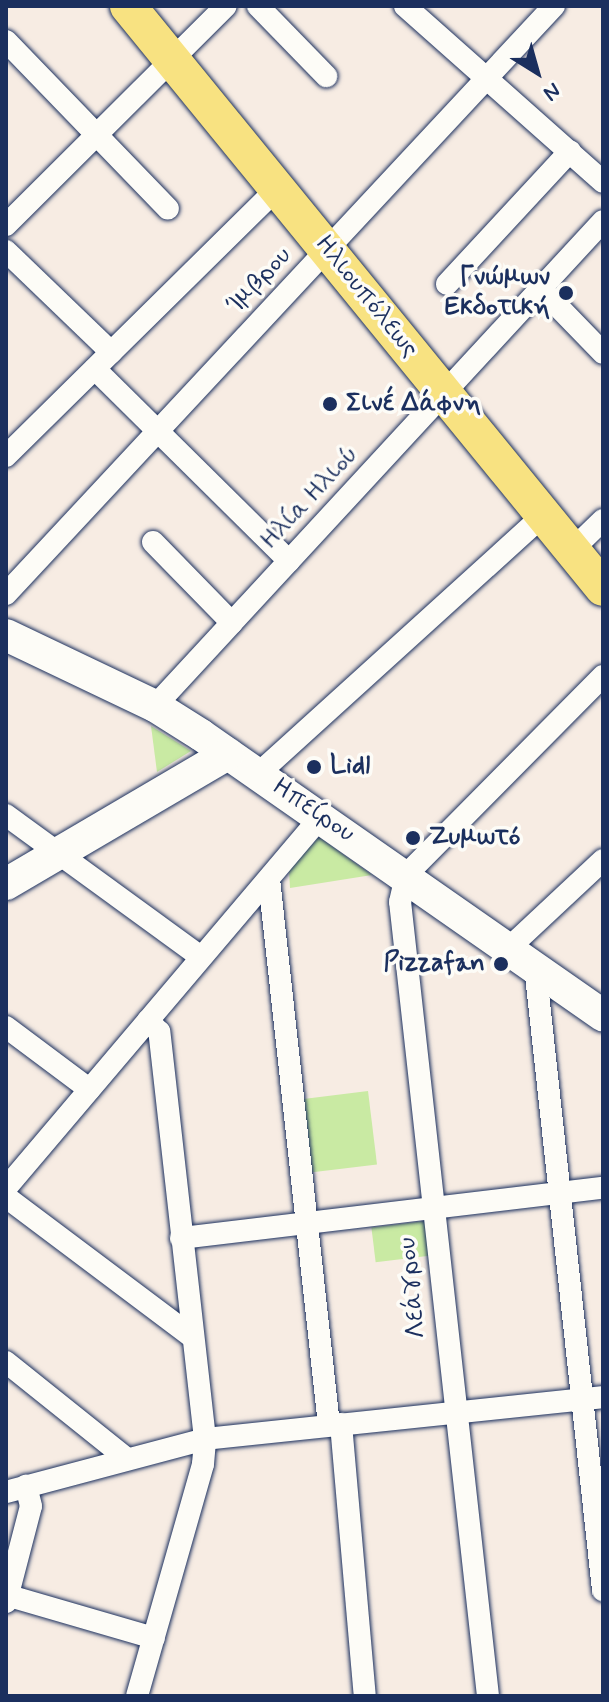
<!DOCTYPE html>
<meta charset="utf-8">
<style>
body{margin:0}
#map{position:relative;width:609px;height:1702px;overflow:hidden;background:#f7ece3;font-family:Mynerve,sans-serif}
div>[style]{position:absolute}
.green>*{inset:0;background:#c9eaa3;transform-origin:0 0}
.roads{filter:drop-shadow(0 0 2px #1b2f5e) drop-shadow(0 0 2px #1b2f5e)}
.street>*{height:22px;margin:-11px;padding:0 11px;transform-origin:11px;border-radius:11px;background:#fdfcf7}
.secondary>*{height:32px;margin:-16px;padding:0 16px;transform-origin:16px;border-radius:16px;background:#fdfcf7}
.primary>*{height:36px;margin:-18px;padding:0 18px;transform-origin:18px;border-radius:18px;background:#f8e281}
.dots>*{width:22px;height:22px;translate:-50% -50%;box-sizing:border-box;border:4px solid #fdfcf7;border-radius:50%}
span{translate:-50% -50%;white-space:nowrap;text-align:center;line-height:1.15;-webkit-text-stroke:7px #fdfcf7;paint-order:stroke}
.poi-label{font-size:26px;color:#1b2f5e;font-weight:700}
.right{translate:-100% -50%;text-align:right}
.left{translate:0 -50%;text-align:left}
.street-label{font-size:26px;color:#1b2f5e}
.frame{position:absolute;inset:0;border:8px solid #1b2f5e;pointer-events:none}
.north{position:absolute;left:497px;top:32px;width:80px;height:80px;-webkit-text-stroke:6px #fdfcf7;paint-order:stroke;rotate:143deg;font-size:22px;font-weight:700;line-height:32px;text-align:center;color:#1b2f5e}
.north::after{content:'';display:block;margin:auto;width:28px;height:36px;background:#1b2f5e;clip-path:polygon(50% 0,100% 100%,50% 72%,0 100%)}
</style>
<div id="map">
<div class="green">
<i style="clip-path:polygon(151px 726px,191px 751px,157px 772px)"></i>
<i style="clip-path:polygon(319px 837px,372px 875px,290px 888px,289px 870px)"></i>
<i style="left:368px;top:1091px;width:74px;height:65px;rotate:83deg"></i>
<i style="left:425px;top:1221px;width:35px;height:54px;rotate:83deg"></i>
</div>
<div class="roads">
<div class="street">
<i style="left:258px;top:6px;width:98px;rotate:45.8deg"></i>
<i style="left:405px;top:6px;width:265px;rotate:41.6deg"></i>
<i style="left:6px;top:41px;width:233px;rotate:46deg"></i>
<i style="left:6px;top:225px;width:310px;rotate:-44.9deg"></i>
<i style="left:6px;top:251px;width:146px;rotate:43.9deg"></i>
<i style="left:447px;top:284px;width:181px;rotate:-47.2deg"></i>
<i style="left:541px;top:289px;width:89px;rotate:45.9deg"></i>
<i style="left:95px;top:369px;width:273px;rotate:44.7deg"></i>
<i style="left:6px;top:456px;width:380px;rotate:-44.6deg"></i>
<i style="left:153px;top:542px;width:113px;rotate:45.7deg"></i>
<i style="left:572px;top:550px;width:43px;rotate:-44.1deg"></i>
<i style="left:6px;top:594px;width:804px;rotate:-47.02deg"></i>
<i style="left:155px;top:706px;width:660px;rotate:-47.27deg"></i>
<i style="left:258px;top:774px;width:386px;rotate:-42.2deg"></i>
<i style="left:6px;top:815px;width:241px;rotate:36.1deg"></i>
<i style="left:269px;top:879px;width:549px;rotate:83.73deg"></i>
<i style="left:510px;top:947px;width:127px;rotate:-43.1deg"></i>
<i style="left:535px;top:966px;width:628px;rotate:83.78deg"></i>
<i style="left:6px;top:1027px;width:104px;rotate:36.8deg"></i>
<i style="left:6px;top:1188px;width:487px;rotate:-49.7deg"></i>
<i style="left:6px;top:1197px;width:230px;rotate:36.9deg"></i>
<i style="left:181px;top:1238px;width:425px;rotate:-6.8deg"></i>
<i style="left:6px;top:1362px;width:154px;rotate:38.7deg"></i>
<i style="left:341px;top:1424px;width:273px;rotate:85deg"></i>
<i style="left:6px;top:1492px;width:206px;rotate:-14.9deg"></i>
<i style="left:205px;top:1439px;width:400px;rotate:-6deg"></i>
<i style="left:6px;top:1595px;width:154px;rotate:16.2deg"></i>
<i style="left:6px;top:1602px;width:99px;rotate:-75.4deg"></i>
<i style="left:31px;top:1506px;width:21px;rotate:-104deg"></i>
<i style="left:137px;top:1696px;width:241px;rotate:-74.1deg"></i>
<i style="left:203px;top:1464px;width:25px;rotate:-85deg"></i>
<i style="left:205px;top:1439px;width:410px;rotate:-96.4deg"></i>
<i style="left:159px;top:1032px;width:16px;rotate:-133deg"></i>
<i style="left:488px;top:1696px;width:799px;rotate:-96.32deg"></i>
<i style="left:400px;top:902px;width:28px;rotate:-77deg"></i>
<i style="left:406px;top:875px;width:280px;rotate:-45.3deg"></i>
</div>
<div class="secondary">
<i style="left:6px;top:635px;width:165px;rotate:25.5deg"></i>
<i style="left:155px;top:706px;width:54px;rotate:32.2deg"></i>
<i style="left:201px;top:735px;width:490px;rotate:34.9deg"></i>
<i style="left:6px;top:884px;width:257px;rotate:-30.4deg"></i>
</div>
<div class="primary">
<i style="left:128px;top:6px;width:751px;rotate:50.78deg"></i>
</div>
</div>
<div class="dots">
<i style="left:566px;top:293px;background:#1b2f5e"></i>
<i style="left:330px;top:404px;background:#1b2f5e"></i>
<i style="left:314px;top:767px;background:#1b2f5e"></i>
<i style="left:413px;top:838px;background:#1b2f5e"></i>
<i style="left:501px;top:964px;background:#1b2f5e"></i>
</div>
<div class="poi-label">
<span class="right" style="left:550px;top:293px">Γνώμων<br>Εκδοτική</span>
<span class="left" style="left:346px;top:404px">Σινέ Δάφνη</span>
<span class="left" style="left:330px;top:767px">Lidl</span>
<span class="left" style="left:429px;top:838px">Ζυμωτό</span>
<span class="right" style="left:485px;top:964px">Pizzafan</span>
</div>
<div class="street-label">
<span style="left:260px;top:281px;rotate:-47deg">Ίμβρου</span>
<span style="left:366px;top:297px;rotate:51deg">Ηλιουπόλεως</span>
<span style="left:310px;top:498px;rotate:-47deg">Ηλία Ηλιού</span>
<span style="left:313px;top:811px;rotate:34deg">Ηπείρου</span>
<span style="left:413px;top:1288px;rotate:-96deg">Λεάγρου</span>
</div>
<div class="frame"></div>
<div class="north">N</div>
</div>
